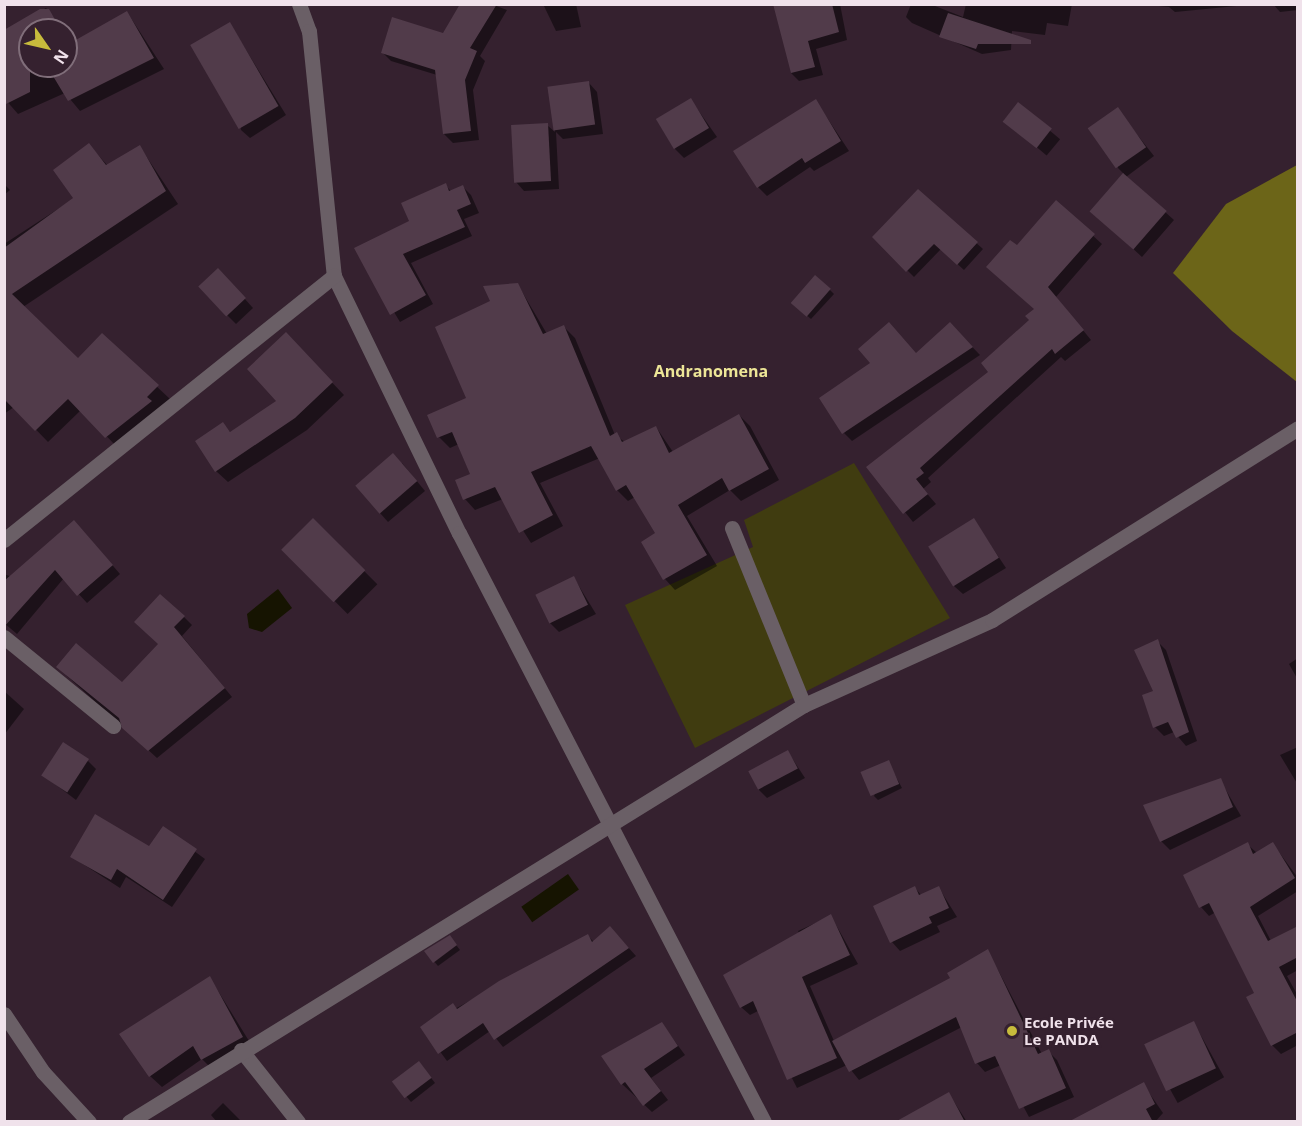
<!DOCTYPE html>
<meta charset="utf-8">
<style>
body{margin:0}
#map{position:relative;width:1302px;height:1126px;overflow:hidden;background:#35212f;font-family:"Open Sans",sans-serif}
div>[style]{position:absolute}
.green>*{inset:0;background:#403c10}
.forest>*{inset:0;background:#6c6518}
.water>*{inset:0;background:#161401;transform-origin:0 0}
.shadow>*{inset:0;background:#0007;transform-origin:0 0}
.building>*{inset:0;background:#513b4a;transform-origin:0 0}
.minor>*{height:15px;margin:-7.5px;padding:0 7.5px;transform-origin:7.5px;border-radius:7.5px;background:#6a5f66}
.dots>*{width:16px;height:16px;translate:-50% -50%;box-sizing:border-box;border:3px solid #35212f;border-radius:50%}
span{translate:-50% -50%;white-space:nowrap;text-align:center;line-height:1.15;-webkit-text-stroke:4.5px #35212f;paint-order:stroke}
.poi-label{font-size:15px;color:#f0e2eb;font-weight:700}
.left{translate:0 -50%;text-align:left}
.neighbourhood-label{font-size:16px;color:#ede697;font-weight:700}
.frame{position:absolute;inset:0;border:6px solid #f0e2eb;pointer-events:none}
.north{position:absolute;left:18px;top:18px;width:60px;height:60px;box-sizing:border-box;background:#35212f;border:2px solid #806e7a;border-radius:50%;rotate:124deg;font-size:16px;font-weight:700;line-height:24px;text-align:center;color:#f0e2eb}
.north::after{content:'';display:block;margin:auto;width:21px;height:27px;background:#c7bb3c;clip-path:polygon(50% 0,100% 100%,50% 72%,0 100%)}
</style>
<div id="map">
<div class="green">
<i style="clip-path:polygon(854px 463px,950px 618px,695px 748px,625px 605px,753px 547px,744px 520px)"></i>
</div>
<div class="forest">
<i style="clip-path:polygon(1297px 165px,1297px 382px,1232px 331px,1173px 273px,1226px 204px)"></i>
</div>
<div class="water">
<i style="clip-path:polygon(278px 589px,292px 608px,262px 632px,249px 628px,247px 614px)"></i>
<i style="left:568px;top:874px;width:19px;height:57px;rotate:55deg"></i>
</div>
<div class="shadow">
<i style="clip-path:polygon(491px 4px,507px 10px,480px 56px,485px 61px,473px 90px,479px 140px,453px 143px,444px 134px,437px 75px,391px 61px,383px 53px,443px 35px)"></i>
<i style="clip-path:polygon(543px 4px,576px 4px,581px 27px,556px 31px)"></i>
<i style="clip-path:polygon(794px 4px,840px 4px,847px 40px,816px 49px,823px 75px,799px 81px,791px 73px)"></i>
<i style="clip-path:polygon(911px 4px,930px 4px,963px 17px,966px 4px,1072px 4px,1068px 26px,1047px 23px,1045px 35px,1012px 31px,1011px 50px,982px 54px,912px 23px,906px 17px)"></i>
<i style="clip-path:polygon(1138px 4px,1257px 4px,1175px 12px,1169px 7px)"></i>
<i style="clip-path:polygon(1298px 4px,1298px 10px,1280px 12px,1273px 4px)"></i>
<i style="clip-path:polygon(46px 8px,64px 30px,30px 30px,30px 66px,66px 66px,66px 34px,72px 44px,127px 12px,164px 69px,80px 111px,65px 93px,18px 114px,4px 98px,4px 26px,7px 31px)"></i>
<i style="clip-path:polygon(230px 24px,286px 115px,250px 138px,241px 130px)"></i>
<i style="clip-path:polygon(589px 83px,597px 92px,603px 134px,563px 139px,556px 132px,559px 189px,524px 191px,516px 182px,547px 125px,555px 132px,549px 88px)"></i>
<i style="clip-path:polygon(691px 100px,717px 137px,684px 158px,675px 149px)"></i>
<i style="clip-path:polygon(816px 101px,849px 151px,814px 171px,810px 167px,767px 196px,758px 187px)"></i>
<i style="left:1018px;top:104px;width:55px;height:21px;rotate:40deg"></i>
<i style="clip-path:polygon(1117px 109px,1154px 156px,1126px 177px,1174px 220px,1142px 257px,1092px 211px,1124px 174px,1118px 168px)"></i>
<i style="clip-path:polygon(89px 145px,108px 166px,140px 147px,178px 204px,23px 307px,78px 360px,102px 335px,170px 399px,119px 449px,81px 410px,48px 442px,14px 407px,4px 414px,4px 244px,75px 198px)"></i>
<i style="clip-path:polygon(4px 184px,10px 190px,4px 195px)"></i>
<i style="clip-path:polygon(445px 185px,451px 191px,462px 186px,471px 195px,479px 213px,464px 219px,472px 236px,411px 263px,433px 304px,400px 322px,356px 249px,411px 222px)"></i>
<i style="clip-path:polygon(918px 191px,983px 249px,964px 270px,941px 249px,914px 277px,874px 237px)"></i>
<i style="clip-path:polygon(1056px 202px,1102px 244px,1056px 297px,1091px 340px,1065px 361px,1061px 357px,928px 478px,931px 482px,923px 489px,936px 504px,913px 522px,869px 468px,990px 372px,1031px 321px,1035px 309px,1017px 247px)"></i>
<i style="clip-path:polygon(226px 278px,253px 308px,236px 324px,227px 315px)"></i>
<i style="clip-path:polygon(518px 285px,547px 334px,564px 327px,575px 338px,615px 435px,625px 442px,656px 427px,673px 452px,739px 415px,750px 426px,779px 480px,741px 501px,730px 490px,687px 516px,717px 566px,675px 590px,665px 579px,657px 534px,635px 497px,628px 501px,617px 490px,600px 458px,540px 483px,563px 526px,531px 543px,503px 499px,475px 510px,465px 499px,472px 475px,459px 444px,450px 448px,439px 437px,468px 399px,492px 302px)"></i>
<i style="clip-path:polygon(830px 290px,834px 294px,811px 319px,797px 307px)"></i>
<i style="clip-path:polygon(958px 332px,980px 355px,852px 441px,844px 433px,917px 354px)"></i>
<i style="clip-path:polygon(297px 346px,344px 395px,307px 430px,228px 482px,216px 471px,223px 424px,231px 433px,279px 401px)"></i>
<i style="clip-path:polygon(402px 463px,425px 491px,388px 522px,380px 513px)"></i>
<i style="left:313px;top:520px;width:91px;height:42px;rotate:45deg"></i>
<i style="clip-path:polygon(974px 520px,1006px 568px,963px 594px,954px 586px)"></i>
<i style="clip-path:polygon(83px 531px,120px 574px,87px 603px,64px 578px,17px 634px,4px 623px,4px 574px,12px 577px)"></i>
<i style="clip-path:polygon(574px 578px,596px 614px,559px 632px,550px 623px)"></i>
<i style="clip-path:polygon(184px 617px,192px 625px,182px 636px,232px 697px,157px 758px,66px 675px,122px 684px,160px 644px,136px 622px)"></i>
<i style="clip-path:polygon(1157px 641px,1166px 650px,1197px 741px,1186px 746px,1174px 732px,1164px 736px,1155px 727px)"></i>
<i style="clip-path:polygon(1298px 658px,1298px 680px,1289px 664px)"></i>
<i style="clip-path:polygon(4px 691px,24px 709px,4px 735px)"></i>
<i style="clip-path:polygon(1298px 747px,1298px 785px,1280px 755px)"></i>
<i style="clip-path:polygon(788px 752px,805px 778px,767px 798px,758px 789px)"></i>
<i style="clip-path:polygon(88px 761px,96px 769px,76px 800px,43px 775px)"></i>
<i style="clip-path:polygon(888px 762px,902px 788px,878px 800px,874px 796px)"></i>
<i style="clip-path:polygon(1220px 780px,1241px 816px,1170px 850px,1161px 841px)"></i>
<i style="clip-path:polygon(163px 828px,205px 859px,172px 907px,126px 877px,120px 888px,72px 857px,150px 848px)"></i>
<i style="clip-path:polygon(1247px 844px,1257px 853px,1273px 844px,1298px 878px,1298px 891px,1258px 916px,1271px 941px,1298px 928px,1298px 970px,1287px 976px,1298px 996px,1298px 1045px,1281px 1054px,1272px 1045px,1256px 994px,1216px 912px,1209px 916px,1201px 907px)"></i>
<i style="clip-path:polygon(915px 888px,922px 896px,939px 888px,957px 917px,937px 926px,940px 932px,900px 951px,892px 942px)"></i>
<i style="clip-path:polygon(831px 916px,858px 964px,810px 986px,834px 1041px,952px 979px,988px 951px,1042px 1054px,1048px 1051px,1057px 1060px,1074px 1097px,1029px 1117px,1001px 1065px,985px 1072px,977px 1063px,962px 1027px,859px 1080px,847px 1065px,797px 1088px,758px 1011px,750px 1015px,741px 1007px,801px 937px,798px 931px)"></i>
<i style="clip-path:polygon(588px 936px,594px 942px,618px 936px,636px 956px,503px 1047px,490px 1031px,447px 1061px,422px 1027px)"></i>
<i style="clip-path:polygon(453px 941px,460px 950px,438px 966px,426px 952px)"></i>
<i style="clip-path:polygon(210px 978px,254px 1049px,214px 1071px,202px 1059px,162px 1087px,150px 1076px)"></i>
<i style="left:1194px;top:1023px;width:62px;height:53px;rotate:61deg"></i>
<i style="clip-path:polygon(662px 1024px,685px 1055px,651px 1078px,668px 1100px,652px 1112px,622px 1084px,603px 1056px)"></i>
<i style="clip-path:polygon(422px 1066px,435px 1083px,411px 1102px,394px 1082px)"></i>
<i style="clip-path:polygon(1143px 1084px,1163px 1113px,1155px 1122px,1073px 1122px)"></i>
<i style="clip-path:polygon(949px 1094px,967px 1122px,898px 1122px)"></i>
<i style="clip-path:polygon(223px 1103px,242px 1122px,217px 1122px,211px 1115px)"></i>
</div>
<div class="building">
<i style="clip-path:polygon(460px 4px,497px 4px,470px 48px,477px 51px,465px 80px,471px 131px,443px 134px,435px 70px,381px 53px,392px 17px,443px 33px)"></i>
<i style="clip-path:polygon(773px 4px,832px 4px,839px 32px,808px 41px,815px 67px,791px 73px)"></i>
<i style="clip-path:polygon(40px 9px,49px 9px,61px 30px,30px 30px,30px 92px,4px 105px,4px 30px)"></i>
<i style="clip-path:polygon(127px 11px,154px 58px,68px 101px,47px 66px,66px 66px,66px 39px,74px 52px,74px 41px)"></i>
<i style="clip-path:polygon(948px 13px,1031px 40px,1031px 44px,978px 44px,976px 49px,939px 37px)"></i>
<i style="left:230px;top:22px;width:97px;height:46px;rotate:60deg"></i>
<i style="left:589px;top:81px;width:44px;height:42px;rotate:82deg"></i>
<i style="left:691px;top:98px;width:35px;height:41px;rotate:59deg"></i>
<i style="clip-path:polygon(816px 99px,841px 141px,805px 163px,802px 158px,757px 188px,733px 151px)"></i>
<i style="left:1018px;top:102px;width:43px;height:25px;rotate:38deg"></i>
<i style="left:1118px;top:107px;width:49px;height:37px;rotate:55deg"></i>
<i style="left:548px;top:123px;width:58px;height:37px;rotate:87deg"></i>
<i style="clip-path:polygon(89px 143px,106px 165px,140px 145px,166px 191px,12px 294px,78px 358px,102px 333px,159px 385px,147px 397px,152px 401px,105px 438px,68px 399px,35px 431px,4px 399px,4px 248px,73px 198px,53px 170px)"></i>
<i style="left:1123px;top:173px;width:58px;height:51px;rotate:41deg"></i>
<i style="clip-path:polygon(446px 183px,449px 191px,463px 185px,471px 204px,457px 210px,465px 227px,403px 254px,426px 295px,390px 315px,354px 248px,409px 221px,401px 203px)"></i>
<i style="clip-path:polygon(918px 189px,978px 242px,957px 265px,934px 244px,906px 272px,872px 237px)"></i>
<i style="clip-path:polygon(1056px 200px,1095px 234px,1048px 287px,1084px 330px,1055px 354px,1052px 349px,920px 468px,924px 473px,916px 479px,928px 494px,903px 514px,866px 467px,988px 372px,981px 363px,1029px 320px,1025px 316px,1034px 309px,986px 267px,1010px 240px,1017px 245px)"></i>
<i style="left:218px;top:268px;width:41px;height:27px;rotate:47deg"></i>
<i style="left:815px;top:275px;width:21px;height:37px;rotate:41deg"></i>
<i style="clip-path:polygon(518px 283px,543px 334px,564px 325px,610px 436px,617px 432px,622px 442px,656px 426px,669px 453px,739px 414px,769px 469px,729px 491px,722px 478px,678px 505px,707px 555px,663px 580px,641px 542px,655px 533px,626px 485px,616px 491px,591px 446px,531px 472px,553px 515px,519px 533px,495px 487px,463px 500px,455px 480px,470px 474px,452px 432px,437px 438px,427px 415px,466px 398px,435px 327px,490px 301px,483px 286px)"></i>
<i style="clip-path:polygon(889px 322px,916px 353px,950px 322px,973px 347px,842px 434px,819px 398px,870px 363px,858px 349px)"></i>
<i style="clip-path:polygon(286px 332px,333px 382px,295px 418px,215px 472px,195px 441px,223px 422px,230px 432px,276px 401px,247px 369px)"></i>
<i style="left:393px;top:453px;width:37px;height:50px;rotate:49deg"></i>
<i style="left:313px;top:518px;width:74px;height:45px;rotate:45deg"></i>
<i style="left:974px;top:518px;width:47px;height:54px;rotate:58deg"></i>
<i style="clip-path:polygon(74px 520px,113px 565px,77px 596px,55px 570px,4px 627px,4px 581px)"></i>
<i style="left:574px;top:576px;width:32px;height:43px;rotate:64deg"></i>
<i style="clip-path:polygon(160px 594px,185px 616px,174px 627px,225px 688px,148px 751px,122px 728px,119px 718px,56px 667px,76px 643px,122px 682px,158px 644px,134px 622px)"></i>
<i style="clip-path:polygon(1158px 639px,1189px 732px,1176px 738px,1168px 722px,1153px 728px,1142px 695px,1153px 691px,1134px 650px)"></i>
<i style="left:63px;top:742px;width:31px;height:40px;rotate:33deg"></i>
<i style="left:788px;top:750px;width:21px;height:45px;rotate:62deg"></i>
<i style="left:889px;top:760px;width:26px;height:31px;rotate:67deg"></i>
<i style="clip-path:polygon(1221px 778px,1233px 807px,1160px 842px,1143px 805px)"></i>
<i style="clip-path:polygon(95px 814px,149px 846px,163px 826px,197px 849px,163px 900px,117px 869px,111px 880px,70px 857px)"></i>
<i style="clip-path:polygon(1248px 842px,1253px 854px,1273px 842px,1295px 878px,1250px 907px,1268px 941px,1298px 926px,1298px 957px,1279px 967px,1298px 1003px,1298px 1032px,1271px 1046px,1246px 997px,1254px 993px,1209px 903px,1199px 908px,1183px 875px)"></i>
<i style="clip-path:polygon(915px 886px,919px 895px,939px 886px,949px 908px,929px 917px,932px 923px,890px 943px,873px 906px)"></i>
<i style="clip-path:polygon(831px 914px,850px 955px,802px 977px,837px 1058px,787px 1080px,753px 1001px,740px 1008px,723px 975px)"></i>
<i style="clip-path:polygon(610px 926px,629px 948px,494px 1040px,483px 1023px,438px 1054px,420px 1027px,453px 1003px,457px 1009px,499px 981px,588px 934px,592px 942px)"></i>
<i style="clip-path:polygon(450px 935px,457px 945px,433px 963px,424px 951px)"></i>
<i style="clip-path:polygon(988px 949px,1038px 1054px,1049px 1049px,1066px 1088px,1019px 1109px,995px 1056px,975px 1064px,956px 1017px,849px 1072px,832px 1041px,950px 978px,947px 973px)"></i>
<i style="clip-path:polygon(210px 976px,243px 1037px,201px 1060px,193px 1046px,149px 1077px,119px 1034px)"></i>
<i style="left:1194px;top:1021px;width:52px;height:55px;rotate:65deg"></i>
<i style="clip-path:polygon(662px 1022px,678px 1046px,644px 1069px,661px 1091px,643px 1106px,625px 1082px,621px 1085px,601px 1056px)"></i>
<i style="left:419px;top:1061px;width:21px;height:34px;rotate:53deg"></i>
<i style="clip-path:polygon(1144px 1082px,1155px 1104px,1146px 1109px,1153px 1122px,1068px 1122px)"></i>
<i style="clip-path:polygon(949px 1092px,965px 1122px,895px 1122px)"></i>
</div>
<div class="minor">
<i style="left:299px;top:4px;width:29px;rotate:70deg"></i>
<i style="left:309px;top:31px;width:246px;rotate:84.2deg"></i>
<i style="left:334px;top:276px;width:286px;rotate:64.1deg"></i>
<i style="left:459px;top:533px;width:663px;rotate:62.62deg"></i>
<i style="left:732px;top:528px;width:191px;rotate:67.9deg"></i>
<i style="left:4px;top:540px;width:423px;rotate:-38.7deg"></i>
<i style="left:4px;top:637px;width:141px;rotate:39.2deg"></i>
<i style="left:4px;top:1014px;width:70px;rotate:56.1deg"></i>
<i style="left:43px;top:1072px;width:68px;rotate:47.4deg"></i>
<i style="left:241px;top:1050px;width:92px;rotate:51.6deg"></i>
<i style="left:129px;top:1122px;width:793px;rotate:-31.71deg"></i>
<i style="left:804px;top:705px;width:206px;rotate:-24.3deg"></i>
<i style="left:992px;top:620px;width:361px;rotate:-32.1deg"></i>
</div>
<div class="dots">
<i style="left:1012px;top:1031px;background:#c7bb3c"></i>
</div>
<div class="poi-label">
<span class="left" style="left:1024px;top:1031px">Ecole Privée<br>Le PANDA</span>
</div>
<div class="neighbourhood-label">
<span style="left:711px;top:371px">Andranomena</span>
</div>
<div class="frame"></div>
<div class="north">N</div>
</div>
